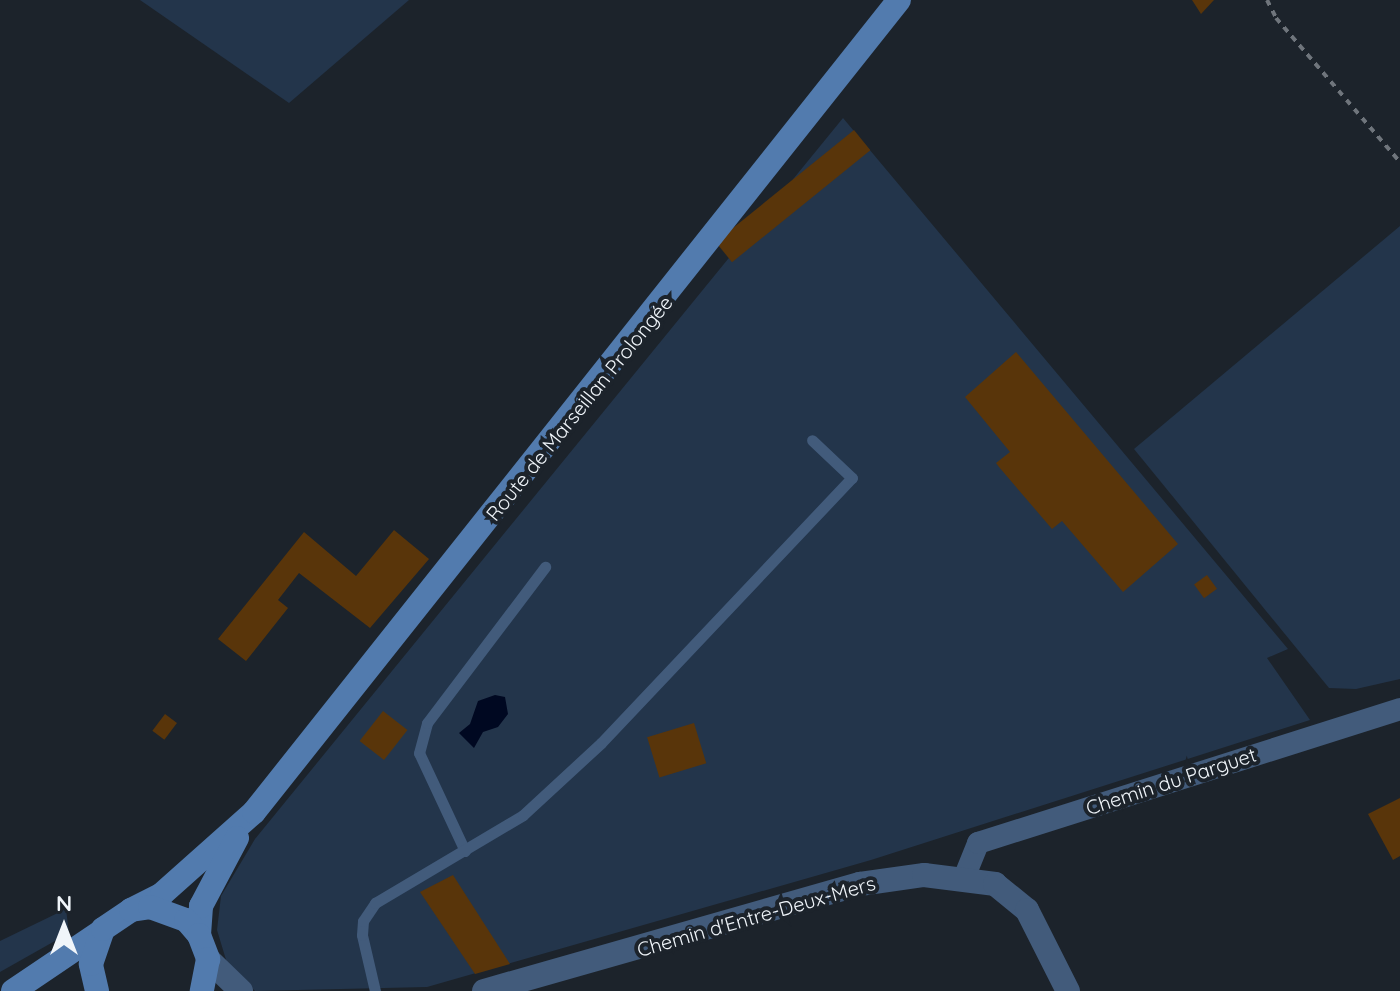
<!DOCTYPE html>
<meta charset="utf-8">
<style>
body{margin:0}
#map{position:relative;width:1400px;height:991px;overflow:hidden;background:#1c232b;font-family:Quicksand,sans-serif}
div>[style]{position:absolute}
.green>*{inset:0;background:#23354b}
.water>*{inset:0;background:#000821}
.building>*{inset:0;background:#59350a;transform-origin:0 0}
.path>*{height:4px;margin-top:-2px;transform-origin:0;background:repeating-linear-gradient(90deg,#6f757c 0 6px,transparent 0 12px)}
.service>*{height:11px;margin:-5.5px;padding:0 5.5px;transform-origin:5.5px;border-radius:5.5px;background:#425b7b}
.minor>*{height:22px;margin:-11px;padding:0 11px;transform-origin:11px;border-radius:11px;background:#425b7b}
.tertiary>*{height:24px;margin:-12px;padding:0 12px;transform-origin:12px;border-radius:12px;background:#425b7b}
.secondary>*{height:24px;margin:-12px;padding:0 12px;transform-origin:12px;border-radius:12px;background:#527bae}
span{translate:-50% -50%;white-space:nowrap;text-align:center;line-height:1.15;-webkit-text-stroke:8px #1c232b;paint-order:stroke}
.street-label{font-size:20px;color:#f0f5fa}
.north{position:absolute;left:24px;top:887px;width:80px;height:80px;-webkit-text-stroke:6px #1c232b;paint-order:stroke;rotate:0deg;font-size:22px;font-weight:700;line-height:32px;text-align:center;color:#f0f5fa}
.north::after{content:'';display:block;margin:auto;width:28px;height:36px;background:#f0f5fa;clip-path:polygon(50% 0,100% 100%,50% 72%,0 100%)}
</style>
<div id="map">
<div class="green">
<i style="clip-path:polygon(140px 0,409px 0,289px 103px)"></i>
<i style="clip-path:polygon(843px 118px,1288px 649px,1267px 658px,1310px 720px,871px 860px,427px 987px,255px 991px,227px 963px,217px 930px,221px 896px,255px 839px)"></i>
<i style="clip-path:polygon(1400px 226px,1400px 679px,1356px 689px,1329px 688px,1134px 449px)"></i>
<i style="clip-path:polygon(66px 909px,69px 933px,0 972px,0 941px)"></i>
</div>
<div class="water">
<i style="clip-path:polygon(495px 695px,505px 697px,508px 714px,498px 727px,483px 732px,474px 748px,459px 733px,470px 724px,478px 701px)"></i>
</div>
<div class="building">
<i style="clip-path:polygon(1192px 0,1214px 0,1201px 14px)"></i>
<i style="left:854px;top:130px;width:26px;height:178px;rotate:51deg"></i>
<i style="clip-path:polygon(1016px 352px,1178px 544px,1123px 592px,1062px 521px,1052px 529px,999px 467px,996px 463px,1010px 452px,965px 397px)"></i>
<i style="clip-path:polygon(394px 530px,429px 559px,370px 628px,299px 573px,278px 600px,288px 608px,246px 661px,218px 639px,304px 532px,356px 576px)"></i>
<i style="left:1207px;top:575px;width:17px;height:16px;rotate:54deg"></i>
<i style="left:383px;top:711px;width:31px;height:38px;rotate:38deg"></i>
<i style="left:165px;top:714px;width:15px;height:21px;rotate:37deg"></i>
<i style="left:694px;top:723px;width:42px;height:49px;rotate:73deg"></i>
<i style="clip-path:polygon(1400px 798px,1400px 856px,1393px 860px,1368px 814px)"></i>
<i style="clip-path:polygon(453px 875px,510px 964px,475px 974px,420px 892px)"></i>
</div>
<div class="path">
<i style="left:1267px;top:0;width:20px;rotate:63deg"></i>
<i style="left:1276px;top:18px;width:190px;rotate:49.3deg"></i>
</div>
<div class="service">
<i style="left:465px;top:851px;width:108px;rotate:-115.1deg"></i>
<i style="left:419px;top:753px;width:31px;rotate:-75deg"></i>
<i style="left:427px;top:723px;width:196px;rotate:-52.9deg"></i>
<i style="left:375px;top:991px;width:57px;rotate:-103.1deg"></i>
<i style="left:362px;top:935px;width:14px;rotate:-86deg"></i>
<i style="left:363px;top:921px;width:22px;rotate:-56deg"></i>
<i style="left:375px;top:903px;width:172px;rotate:-30.7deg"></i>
<i style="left:523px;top:815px;width:106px;rotate:-42.7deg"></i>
<i style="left:601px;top:743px;width:365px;rotate:-46.6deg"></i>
<i style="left:852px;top:478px;width:55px;rotate:-136.5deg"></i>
</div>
<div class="minor">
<i style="left:964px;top:878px;width:38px;rotate:-68deg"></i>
<i style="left:978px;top:843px;width:443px;rotate:-17.6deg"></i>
</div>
<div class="tertiary">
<i style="left:208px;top:959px;width:46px;rotate:44.1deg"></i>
<i style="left:484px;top:991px;width:391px;rotate:-15.9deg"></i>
<i style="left:860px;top:884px;width:65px;rotate:-8deg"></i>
<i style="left:924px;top:875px;width:72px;rotate:7.2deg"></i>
<i style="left:995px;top:884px;width:41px;rotate:39.1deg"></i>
<i style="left:1027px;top:910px;width:91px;rotate:63.2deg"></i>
</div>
<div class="secondary">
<i style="left:131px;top:910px;width:35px;rotate:-27deg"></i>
<i style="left:162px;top:894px;width:123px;rotate:-41.7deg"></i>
<i style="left:254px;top:812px;width:1037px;rotate:-51.54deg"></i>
<i style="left:199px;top:935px;width:29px;rotate:-86deg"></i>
<i style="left:201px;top:906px;width:77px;rotate:-62.1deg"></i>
<i style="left:13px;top:991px;width:107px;rotate:-34deg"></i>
<i style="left:97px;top:991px;width:28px;rotate:-103deg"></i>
<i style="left:91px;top:964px;width:37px;rotate:-71deg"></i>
<i style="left:103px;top:929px;width:34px;rotate:-34deg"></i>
<i style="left:131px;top:910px;width:19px;rotate:-9deg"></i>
<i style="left:150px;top:907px;width:38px;rotate:20deg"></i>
<i style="left:186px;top:920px;width:20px;rotate:49deg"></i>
<i style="left:199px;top:935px;width:26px;rotate:69deg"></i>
<i style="left:208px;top:959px;width:33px;rotate:101deg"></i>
</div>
<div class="street-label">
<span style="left:579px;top:408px;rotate:-51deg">Route de Marseillan Prolongée</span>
<span style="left:1171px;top:781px;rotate:-18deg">Chemin du Parguet</span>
<span style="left:756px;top:916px;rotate:-16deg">Chemin d'Entre-Deux-Mers</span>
</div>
<div class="north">N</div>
</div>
